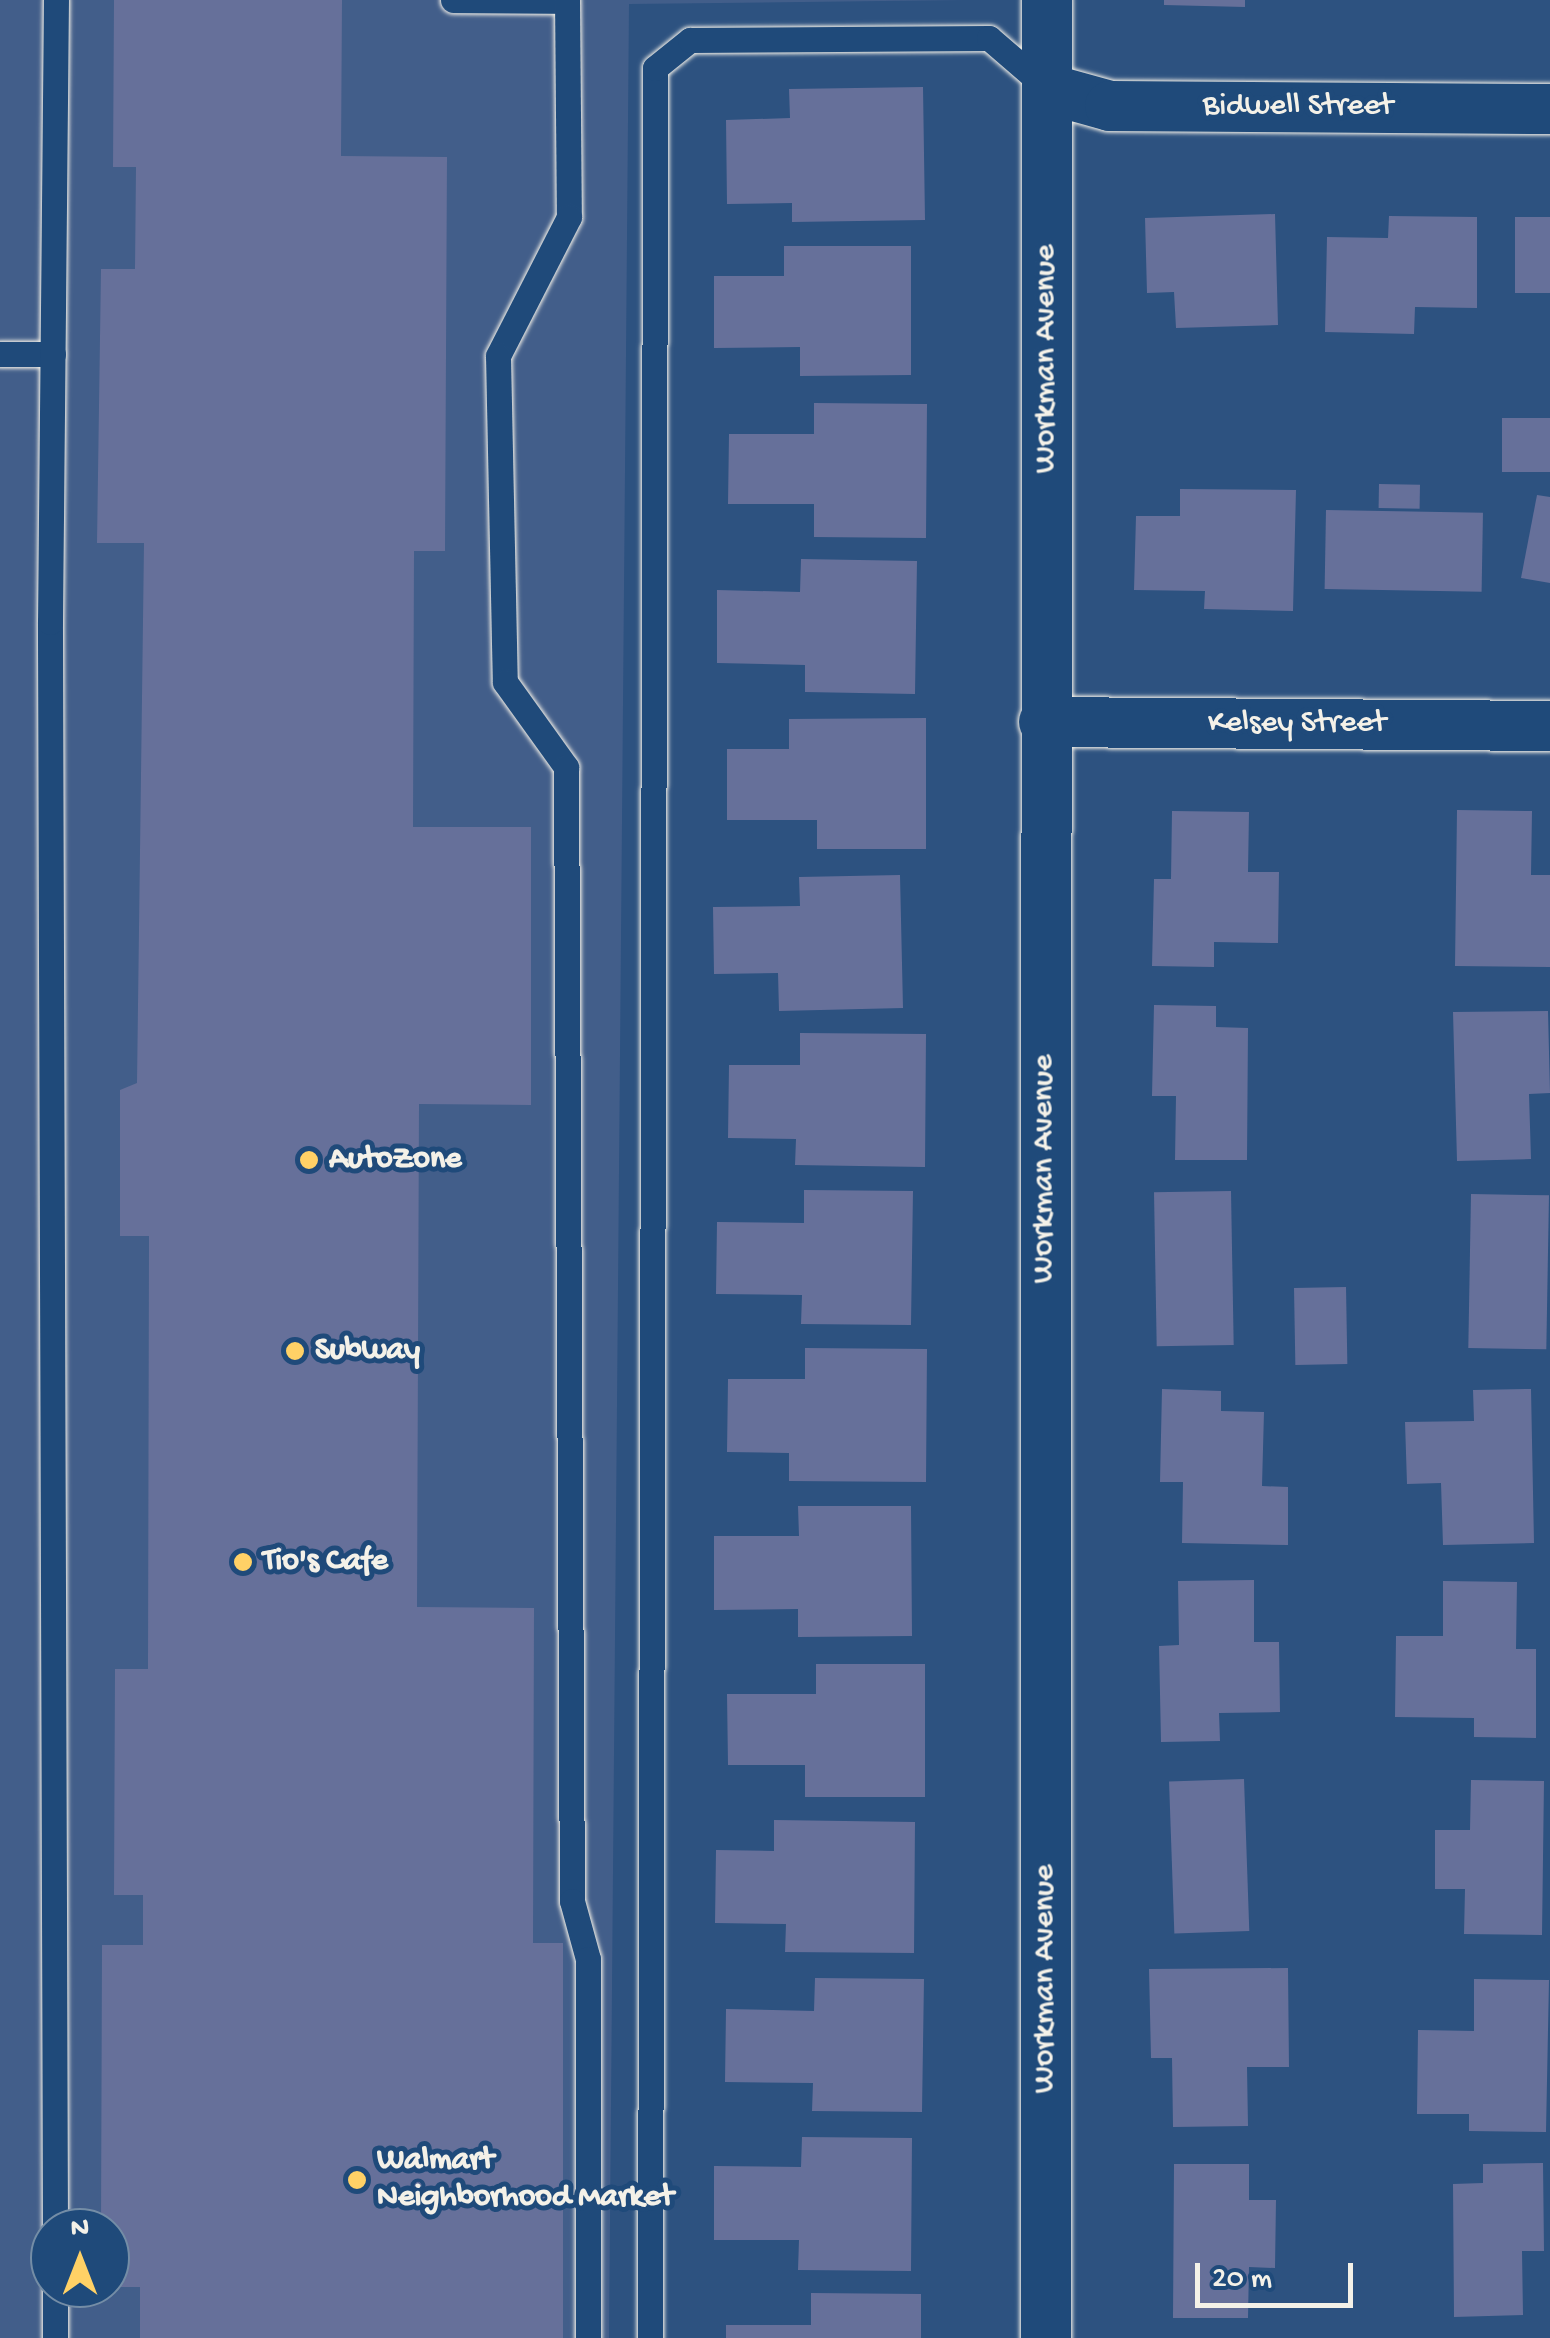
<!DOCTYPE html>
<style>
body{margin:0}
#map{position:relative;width:1550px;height:2338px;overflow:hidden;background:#2d5280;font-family:"Gochi Hand",sans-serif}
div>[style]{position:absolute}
.built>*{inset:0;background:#425e8a}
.building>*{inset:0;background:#66709a;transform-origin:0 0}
.roads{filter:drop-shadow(0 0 2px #f4f1e8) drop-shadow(0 0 2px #f4f1e8)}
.lane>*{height:25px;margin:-12.5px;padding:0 12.5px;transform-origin:12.5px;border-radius:12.5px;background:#1f4a7a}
.street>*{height:50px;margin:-25px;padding:0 25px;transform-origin:25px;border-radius:25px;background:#1f4a7a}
.dots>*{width:28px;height:28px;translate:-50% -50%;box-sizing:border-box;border:5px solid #1f4a7a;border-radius:50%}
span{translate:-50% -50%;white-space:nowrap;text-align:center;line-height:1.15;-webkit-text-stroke:10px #1f4a7a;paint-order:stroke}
.street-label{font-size:32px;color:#f4f1e8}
.poi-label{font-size:32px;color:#f4f1e8;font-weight:700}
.left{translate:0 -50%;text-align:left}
.north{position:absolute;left:30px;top:2208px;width:100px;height:100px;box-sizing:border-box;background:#1f4a7a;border:2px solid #748da6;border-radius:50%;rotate:0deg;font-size:28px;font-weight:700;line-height:40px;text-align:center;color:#f4f1e8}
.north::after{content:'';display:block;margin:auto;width:35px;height:45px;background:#ffd166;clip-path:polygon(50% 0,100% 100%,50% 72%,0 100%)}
.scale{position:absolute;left:1195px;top:2263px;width:158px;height:45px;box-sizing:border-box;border:5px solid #f4f1e8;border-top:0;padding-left:12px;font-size:30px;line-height:35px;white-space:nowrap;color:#f4f1e8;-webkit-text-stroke:8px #1f4a7a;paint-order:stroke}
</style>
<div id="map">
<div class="built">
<i style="clip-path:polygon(evenodd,0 0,965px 0,629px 4px,609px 2338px,0 2338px,0 0,50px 2228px,110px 2228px,110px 2288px,50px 2288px,50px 2228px)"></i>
</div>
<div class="building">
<i style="clip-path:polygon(114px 0,342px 0,341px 156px,447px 157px,445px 551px,414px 551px,413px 827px,531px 827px,531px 1105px,419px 1104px,417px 1607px,534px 1608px,533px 1943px,563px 1943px,563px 2338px,140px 2338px,140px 2287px,110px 2287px,110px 2228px,101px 2228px,102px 1945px,143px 1945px,143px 1895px,114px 1895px,115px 1669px,148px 1669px,149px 1236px,120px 1236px,120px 1090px,137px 1083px,144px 543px,97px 543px,101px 269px,135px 269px,136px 167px,113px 167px)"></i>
<i style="clip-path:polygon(1164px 0,1245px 0,1245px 7px,1164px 5px)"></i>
<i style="clip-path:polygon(923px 87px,925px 220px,792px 222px,792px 203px,727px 204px,726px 120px,790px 118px,789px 89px)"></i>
<i style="clip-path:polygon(1275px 214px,1278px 325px,1176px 328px,1174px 292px,1147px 293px,1145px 218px)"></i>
<i style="clip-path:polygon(1389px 216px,1477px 217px,1477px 308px,1415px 307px,1414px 334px,1325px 332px,1327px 237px,1388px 238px)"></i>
<i style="left:1515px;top:217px;width:35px;height:76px"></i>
<i style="clip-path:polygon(784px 246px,911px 246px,911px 375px,800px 376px,800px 347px,714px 348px,714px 276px,784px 276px)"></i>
<i style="clip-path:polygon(814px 403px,927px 404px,926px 538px,814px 537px,814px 504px,728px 504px,729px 434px,814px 434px)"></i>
<i style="left:1502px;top:418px;width:48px;height:54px"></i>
<i style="left:1379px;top:484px;width:41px;height:24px;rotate:1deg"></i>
<i style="clip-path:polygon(1180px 489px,1296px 490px,1293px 611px,1204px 609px,1205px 591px,1134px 590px,1136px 516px,1180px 516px)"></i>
<i style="clip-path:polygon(1537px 495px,1550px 497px,1550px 583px,1521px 578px)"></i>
<i style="left:1326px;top:510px;width:157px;height:79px;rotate:1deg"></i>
<i style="clip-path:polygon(801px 559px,917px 561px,915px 694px,805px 692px,805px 665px,717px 663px,717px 590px,800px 592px)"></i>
<i style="clip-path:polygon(926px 718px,926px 849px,817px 849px,817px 820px,727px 820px,727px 749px,789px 749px,789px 719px)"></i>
<i style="clip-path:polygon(1457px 810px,1532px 811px,1531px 875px,1550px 875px,1550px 967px,1455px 966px)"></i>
<i style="clip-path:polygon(1172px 811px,1249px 812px,1248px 872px,1279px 872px,1278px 943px,1214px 942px,1214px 967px,1152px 966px,1154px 879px,1171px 879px)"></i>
<i style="clip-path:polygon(900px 875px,903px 1008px,779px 1011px,778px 973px,714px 974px,713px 907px,800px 906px,799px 877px)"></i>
<i style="clip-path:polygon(1154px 1005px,1216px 1006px,1216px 1027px,1248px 1028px,1247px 1160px,1175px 1160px,1176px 1096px,1152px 1096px)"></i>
<i style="clip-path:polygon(1548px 1011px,1550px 1093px,1529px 1094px,1531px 1159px,1457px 1161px,1453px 1012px)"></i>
<i style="clip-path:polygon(800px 1033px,926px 1034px,925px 1167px,795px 1165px,796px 1139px,728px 1138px,729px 1065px,800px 1065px)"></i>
<i style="clip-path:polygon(804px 1190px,913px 1191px,911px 1325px,801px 1324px,802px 1295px,716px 1294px,717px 1222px,804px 1223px)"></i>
<i style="left:1231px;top:1191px;width:154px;height:77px;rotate:89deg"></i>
<i style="left:1471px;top:1194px;width:78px;height:154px;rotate:1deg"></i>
<i style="left:1346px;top:1287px;width:77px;height:52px;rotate:89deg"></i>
<i style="clip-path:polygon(805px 1348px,927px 1349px,926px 1482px,789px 1481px,789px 1453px,727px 1452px,728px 1379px,805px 1379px)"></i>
<i style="clip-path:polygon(1162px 1389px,1221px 1391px,1221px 1411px,1264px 1412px,1262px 1486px,1288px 1487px,1288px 1545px,1182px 1543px,1183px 1482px,1160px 1482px)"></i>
<i style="clip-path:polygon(1531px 1389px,1534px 1543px,1443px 1545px,1441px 1483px,1407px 1484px,1405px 1422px,1474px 1421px,1473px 1390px)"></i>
<i style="clip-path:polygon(798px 1506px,911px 1506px,912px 1636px,798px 1637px,798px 1609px,714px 1610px,714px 1536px,799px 1536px)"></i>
<i style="clip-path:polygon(1254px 1580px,1254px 1642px,1279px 1642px,1280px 1712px,1219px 1713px,1220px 1741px,1161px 1742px,1159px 1646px,1179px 1645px,1178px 1581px)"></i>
<i style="clip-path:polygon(1443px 1581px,1517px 1582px,1516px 1649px,1536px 1649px,1536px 1738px,1474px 1737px,1474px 1718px,1395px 1717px,1396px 1636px,1443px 1636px)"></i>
<i style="clip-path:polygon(816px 1664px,925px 1664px,925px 1797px,805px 1797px,805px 1765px,728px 1765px,727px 1694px,816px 1694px)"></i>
<i style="left:1244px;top:1779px;width:152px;height:75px;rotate:88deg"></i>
<i style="clip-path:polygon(1471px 1780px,1544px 1781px,1542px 1935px,1464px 1934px,1465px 1889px,1435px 1889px,1435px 1830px,1470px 1830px)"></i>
<i style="clip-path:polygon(774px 1820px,915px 1822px,914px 1953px,785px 1952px,786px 1924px,715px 1923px,716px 1850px,774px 1851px)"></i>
<i style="clip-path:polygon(1288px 1968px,1289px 2067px,1247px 2067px,1248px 2126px,1173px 2127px,1172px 2058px,1151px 2058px,1149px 1969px)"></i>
<i style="clip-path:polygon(815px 1978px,924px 1979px,922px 2112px,812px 2111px,813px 2083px,725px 2082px,726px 2009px,814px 2011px)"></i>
<i style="clip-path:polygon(1474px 1979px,1549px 1980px,1546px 2132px,1469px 2131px,1469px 2114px,1417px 2114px,1418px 2030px,1474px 2031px)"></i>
<i style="clip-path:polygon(802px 2137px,912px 2138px,911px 2271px,798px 2270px,799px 2240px,714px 2240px,714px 2166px,801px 2167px)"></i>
<i style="clip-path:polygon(1543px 2163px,1544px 2251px,1522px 2251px,1523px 2315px,1454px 2317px,1453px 2184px,1483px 2183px,1483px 2164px)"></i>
<i style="clip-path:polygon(1174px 2164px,1249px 2164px,1249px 2200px,1276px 2200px,1275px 2268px,1249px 2267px,1248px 2318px,1173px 2318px)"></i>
<i style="clip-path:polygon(811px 2293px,921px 2294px,921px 2338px,726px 2338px,726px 2325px,811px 2325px)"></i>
</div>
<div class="roads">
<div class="lane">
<i style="left:453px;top:0;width:114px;rotate:0.5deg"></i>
<i style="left:567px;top:0;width:217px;rotate:89.5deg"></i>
<i style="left:569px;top:217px;width:156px;rotate:117.1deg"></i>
<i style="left:498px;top:356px;width:326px;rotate:88.8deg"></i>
<i style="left:505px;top:682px;width:105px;rotate:54.3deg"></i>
<i style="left:566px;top:767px;width:1134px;rotate:89.7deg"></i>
<i style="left:572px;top:1901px;width:60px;rotate:74.6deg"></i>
<i style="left:588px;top:1959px;width:379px;rotate:90deg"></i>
<i style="left:0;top:354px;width:53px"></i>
<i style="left:55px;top:2228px;width:1606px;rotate:-90.18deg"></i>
<i style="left:50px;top:622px;width:622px;rotate:-89.45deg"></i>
<i style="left:55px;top:2288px;width:50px;rotate:90deg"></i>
<i style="left:650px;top:2338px;width:2270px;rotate:-89.87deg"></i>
<i style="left:655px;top:68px;width:45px;rotate:-38.7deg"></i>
<i style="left:690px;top:40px;width:299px;rotate:-0.4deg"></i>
<i style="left:989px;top:38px;width:77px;rotate:40.8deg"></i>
</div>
<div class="street">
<i style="left:1049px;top:89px;width:63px;rotate:15.6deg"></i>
<i style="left:1110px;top:106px;width:440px;rotate:0.4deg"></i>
<i style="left:1044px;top:722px;width:506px;rotate:0.45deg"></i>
<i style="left:1046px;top:2338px;width:2338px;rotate:-89.98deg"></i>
</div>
</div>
<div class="dots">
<i style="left:309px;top:1160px;background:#ffd166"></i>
<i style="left:295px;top:1351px;background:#ffd166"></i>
<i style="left:243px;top:1562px;background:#ffd166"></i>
<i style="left:357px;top:2180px;background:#ffd166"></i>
</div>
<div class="street-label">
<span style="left:1298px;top:107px">Bidwell Street</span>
<span style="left:1047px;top:359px;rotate:-90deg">Workman Avenue</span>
<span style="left:1297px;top:724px">Kelsey Street</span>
<span style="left:1045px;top:1169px;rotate:-90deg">Workman Avenue</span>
<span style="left:1046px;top:1979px;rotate:-90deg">Workman Avenue</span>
</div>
<div class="poi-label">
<span class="left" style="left:329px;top:1160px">AutoZone</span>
<span class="left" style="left:315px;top:1351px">Subway</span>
<span class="left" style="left:263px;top:1562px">Tio's Cafe</span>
<span class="left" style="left:377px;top:2180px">Walmart<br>Neighborhood Market</span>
</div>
<div class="north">N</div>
<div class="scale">20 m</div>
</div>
